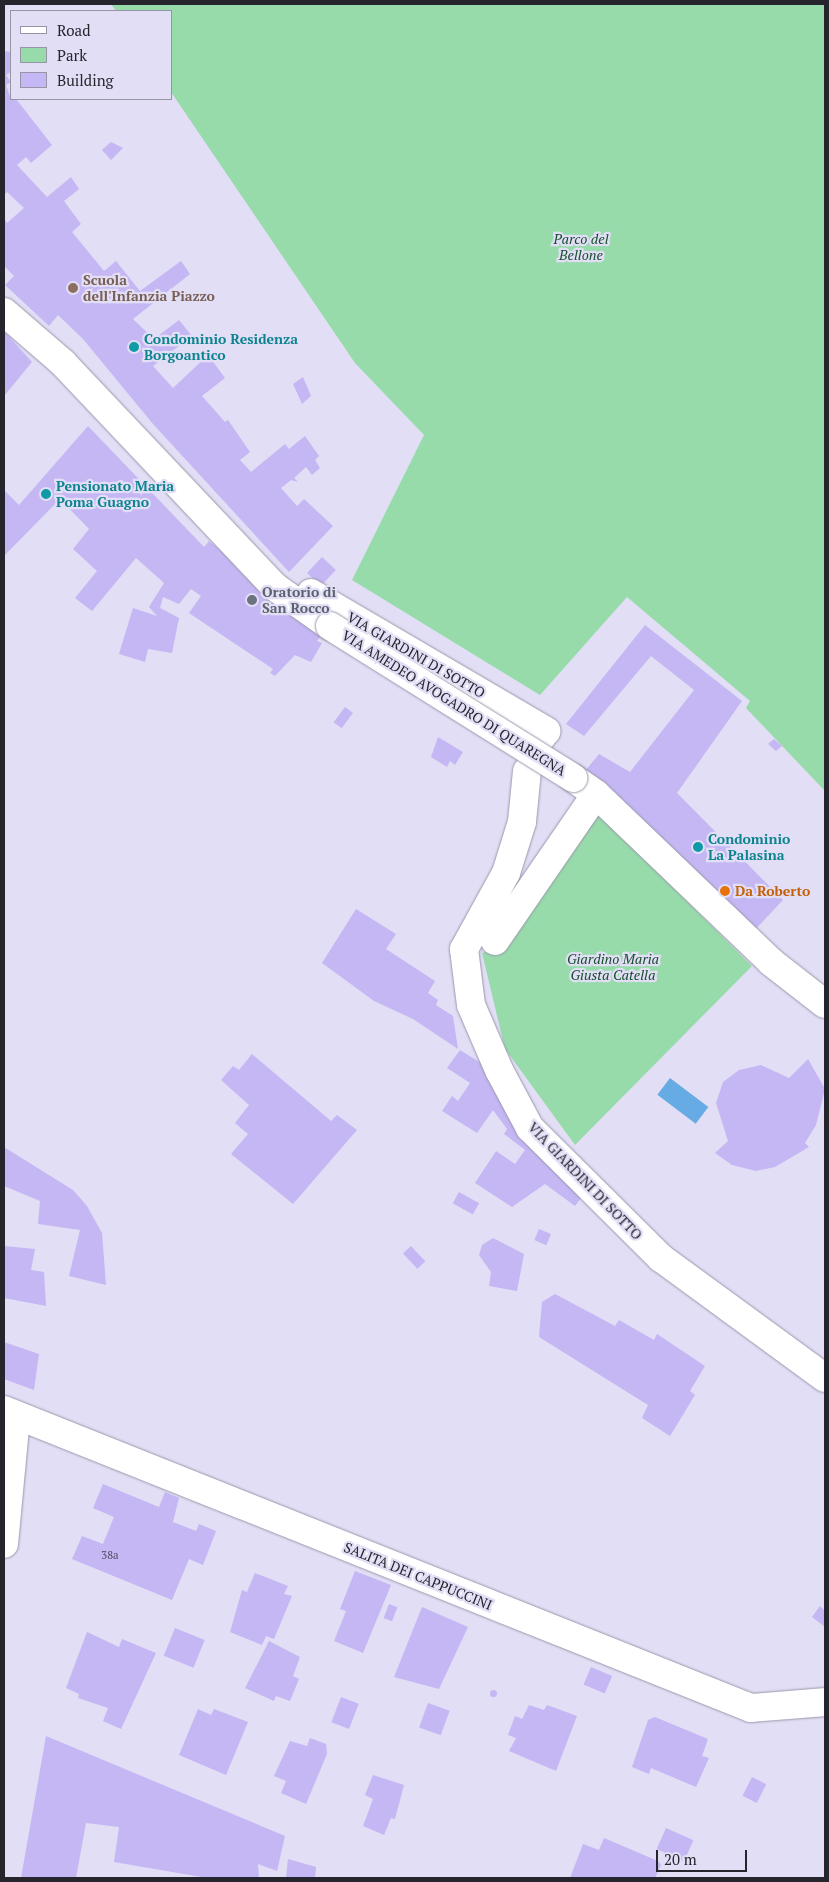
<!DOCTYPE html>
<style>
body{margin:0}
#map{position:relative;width:829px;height:1882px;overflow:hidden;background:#e2def5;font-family:"PT Serif",serif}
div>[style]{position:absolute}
.green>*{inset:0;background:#97dbab}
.water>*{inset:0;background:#66abe3;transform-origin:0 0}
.building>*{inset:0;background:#c5b7f4;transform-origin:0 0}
.round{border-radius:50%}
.roads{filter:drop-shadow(0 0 1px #9b97ac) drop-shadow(0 0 1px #9b97ac)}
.minor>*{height:28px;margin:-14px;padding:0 14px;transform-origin:14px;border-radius:14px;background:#fff}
.bridges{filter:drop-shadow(0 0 1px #9b97ac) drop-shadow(0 0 1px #9b97ac)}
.minor-bridge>*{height:28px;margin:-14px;padding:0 14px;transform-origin:14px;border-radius:14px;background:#fff}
.dots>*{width:14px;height:14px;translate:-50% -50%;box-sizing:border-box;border:2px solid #e2def5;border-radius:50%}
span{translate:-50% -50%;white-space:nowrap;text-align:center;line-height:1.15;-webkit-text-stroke:4.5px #e2def5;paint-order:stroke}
.number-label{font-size:11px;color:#4e4a5f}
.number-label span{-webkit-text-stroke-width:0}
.park-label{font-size:14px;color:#154d2b;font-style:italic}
.education-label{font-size:14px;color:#785e54;font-weight:700}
.left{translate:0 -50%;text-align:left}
.culture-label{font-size:14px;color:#0d838f;font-weight:700}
.worship-label{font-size:14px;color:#5b616d;font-weight:700}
.street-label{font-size:14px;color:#26252d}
.food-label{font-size:14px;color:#c56008;font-weight:700}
.frame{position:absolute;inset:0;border:5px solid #26252d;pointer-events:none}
.legend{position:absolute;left:10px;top:10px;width:162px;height:90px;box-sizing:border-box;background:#e2def5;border:1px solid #9794a5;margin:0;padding:6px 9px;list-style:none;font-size:15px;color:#26252d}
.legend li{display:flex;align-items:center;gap:10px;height:25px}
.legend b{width:25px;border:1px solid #9794a5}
.scale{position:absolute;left:656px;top:1850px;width:91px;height:22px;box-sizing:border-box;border:2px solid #26252d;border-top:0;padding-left:6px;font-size:15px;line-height:18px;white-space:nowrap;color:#26252d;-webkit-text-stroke:4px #e2def5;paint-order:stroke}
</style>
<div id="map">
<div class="green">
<i style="clip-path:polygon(111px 4px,825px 4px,825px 791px,746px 708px,750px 701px,627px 597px,540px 695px,352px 580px,424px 435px,355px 363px,171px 92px,171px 11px,116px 11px)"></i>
<i style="clip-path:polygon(599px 814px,752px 966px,575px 1145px,505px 1049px,482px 953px,508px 945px)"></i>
</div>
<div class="water">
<i style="left:670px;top:1078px;width:48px;height:21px;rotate:37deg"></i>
</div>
<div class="building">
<i style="clip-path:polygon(4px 51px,11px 52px,11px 72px,6px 75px,11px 82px,6px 85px,11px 99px,16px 99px,52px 145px,31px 163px,26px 157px,17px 165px,47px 197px,71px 177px,79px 189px,64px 201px,81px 224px,72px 232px,104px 271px,116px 261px,140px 291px,181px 261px,190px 274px,133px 319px,154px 339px,179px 320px,192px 336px,153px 366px,173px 388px,208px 355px,225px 378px,202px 396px,225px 422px,228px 420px,250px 452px,240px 460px,251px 472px,285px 444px,289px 449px,305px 436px,319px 456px,315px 460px,320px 468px,312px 475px,306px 467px,294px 478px,298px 482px,291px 480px,281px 488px,297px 506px,304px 499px,333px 526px,289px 572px,153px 424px,83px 339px,58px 315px,49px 326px,5px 285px,14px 276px,4px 266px,4px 218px,7px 223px,24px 208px,7px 192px,4px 195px)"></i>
<i style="clip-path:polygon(111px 142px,123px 148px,111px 160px,102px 150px)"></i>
<i style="clip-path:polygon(4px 331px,32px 362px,4px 396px)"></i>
<i style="clip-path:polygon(303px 377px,311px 396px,302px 404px,293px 384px)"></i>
<i style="clip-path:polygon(88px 426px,204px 547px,209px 541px,322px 634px,317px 641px,322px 643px,311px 662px,295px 655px,275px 676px,270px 673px,273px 669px,189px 613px,201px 596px,191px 589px,179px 604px,163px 597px,160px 608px,179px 618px,172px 653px,148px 649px,145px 662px,119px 654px,133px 608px,157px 616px,149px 607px,164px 583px,136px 558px,92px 611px,75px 598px,97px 571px,73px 549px,89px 529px,60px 499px,4px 556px,4px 490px,19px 505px)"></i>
<i style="left:322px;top:557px;width:19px;height:22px;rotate:43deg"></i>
<i style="clip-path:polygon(645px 625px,742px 701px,677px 793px,783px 900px,752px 933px,586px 770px,599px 754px,630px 772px,694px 690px,651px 656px,584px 736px,566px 724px)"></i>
<i style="left:345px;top:707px;width:10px;height:19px;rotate:37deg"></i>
<i style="clip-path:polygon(438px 737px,463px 752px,455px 765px,450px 761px,447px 767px,431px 757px)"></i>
<i style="clip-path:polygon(774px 739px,782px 746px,776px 751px,768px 744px)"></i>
<i style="clip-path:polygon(356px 909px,396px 934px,386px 949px,435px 981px,428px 993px,438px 1000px,436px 1005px,453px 1016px,458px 1049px,413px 1019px,374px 1001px,322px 963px)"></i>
<i style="clip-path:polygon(460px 1050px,484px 1065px,585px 1193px,575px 1206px,545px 1184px,512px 1207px,475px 1183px,496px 1151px,515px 1164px,525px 1150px,504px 1134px,507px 1129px,493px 1110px,477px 1133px,442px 1111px,452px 1096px,458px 1101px,470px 1083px,447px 1068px)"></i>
<i style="clip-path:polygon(252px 1054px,331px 1121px,337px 1115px,357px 1130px,293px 1204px,231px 1154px,248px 1134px,235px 1123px,249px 1105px,221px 1080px,233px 1066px,239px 1070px)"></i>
<i style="clip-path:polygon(808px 1059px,825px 1089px,816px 1125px,805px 1143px,809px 1147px,775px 1167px,756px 1171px,732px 1165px,715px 1153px,728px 1141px,716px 1103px,723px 1082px,739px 1070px,761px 1065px,789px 1078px)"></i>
<i style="clip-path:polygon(4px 1147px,73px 1190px,87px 1206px,102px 1233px,106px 1285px,69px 1276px,80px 1230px,38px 1224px,40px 1201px,4px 1186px)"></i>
<i style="left:459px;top:1192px;width:23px;height:13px;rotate:29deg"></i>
<i style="left:539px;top:1229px;width:13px;height:12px;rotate:23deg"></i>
<i style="clip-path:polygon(493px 1238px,524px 1254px,517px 1291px,489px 1286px,491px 1272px,479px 1255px,482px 1245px)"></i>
<i style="clip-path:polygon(4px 1246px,35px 1249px,31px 1270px,44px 1272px,46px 1306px,4px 1298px)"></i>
<i style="left:411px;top:1246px;width:21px;height:11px;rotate:47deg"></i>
<i style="clip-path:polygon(555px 1294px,615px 1326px,619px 1320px,654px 1340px,657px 1334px,705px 1366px,690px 1391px,695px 1395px,670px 1436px,642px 1418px,648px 1405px,539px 1337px,542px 1302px)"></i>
<i style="clip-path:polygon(4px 1342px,39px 1354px,34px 1390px,4px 1379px)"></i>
<i style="clip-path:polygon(103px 1484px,159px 1507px,165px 1492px,179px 1498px,173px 1522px,196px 1531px,199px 1524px,216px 1531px,203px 1565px,189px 1559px,172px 1600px,72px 1559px,82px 1536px,103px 1544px,114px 1517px,93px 1508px)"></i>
<i style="clip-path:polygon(355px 1571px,391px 1585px,363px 1653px,334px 1641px,346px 1611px,340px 1609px)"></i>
<i style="clip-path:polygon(255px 1573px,288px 1586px,284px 1594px,292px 1596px,274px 1639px,266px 1636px,262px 1645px,230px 1632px,242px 1590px,247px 1592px)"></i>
<i style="left:389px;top:1604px;width:9px;height:15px;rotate:21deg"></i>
<i style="clip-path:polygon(820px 1606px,825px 1611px,825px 1627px,812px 1617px)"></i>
<i style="clip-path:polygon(422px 1607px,468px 1627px,439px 1689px,394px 1677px)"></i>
<i style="left:175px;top:1628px;width:32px;height:30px;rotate:22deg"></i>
<i style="clip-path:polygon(87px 1632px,119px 1647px,122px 1639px,156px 1653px,121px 1729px,103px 1721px,108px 1708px,78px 1698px,79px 1694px,66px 1688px)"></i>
<i style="clip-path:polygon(269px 1641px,300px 1657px,293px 1676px,299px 1679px,290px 1701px,276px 1696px,274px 1701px,245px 1688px)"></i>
<i style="left:591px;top:1667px;width:23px;height:19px;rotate:23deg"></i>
<i class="round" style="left:489.5px;top:1689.5px;width:7px;height:7px"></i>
<i style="left:341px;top:1697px;width:19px;height:27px;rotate:21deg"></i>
<i style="left:428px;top:1703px;width:23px;height:26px;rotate:20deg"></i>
<i style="clip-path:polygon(529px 1705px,544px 1710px,547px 1705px,577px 1716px,556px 1771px,509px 1751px,516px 1738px,508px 1735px,515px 1716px,522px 1719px)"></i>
<i style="clip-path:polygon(198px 1709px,211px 1715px,214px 1709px,248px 1722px,226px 1775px,179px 1755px)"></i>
<i style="clip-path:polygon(655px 1717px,708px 1739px,702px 1756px,709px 1758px,696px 1787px,651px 1768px,649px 1774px,632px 1767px,648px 1720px)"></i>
<i style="clip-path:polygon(46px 1736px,285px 1836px,277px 1871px,258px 1864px,259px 1878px,207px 1878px,114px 1862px,119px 1827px,86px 1823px,76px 1878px,21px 1878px)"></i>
<i style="clip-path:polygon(310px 1738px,326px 1744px,327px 1754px,306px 1804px,281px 1793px,286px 1781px,274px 1776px,290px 1741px,307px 1746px)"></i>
<i style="clip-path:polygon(373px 1775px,404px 1785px,395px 1819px,391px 1818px,384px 1835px,363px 1826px,373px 1799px,365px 1795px)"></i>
<i style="left:752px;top:1777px;width:16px;height:21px;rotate:27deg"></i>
<i style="left:666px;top:1828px;width:30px;height:23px;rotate:24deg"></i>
<i style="clip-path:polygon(604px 1838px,658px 1861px,661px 1865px,655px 1878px,570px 1878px,583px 1844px,599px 1850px)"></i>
<i style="clip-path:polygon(288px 1859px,316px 1867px,315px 1878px,286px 1878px)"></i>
</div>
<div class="roads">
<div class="minor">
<i style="left:4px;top:312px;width:78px;rotate:40.8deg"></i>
<i style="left:63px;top:363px;width:308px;rotate:46.6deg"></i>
<i style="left:275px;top:587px;width:67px;rotate:35.3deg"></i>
<i style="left:311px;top:593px;width:273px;rotate:30.4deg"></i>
<i style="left:546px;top:731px;width:9px;rotate:126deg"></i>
<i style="left:527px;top:771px;width:51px;rotate:95.6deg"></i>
<i style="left:522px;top:822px;width:53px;rotate:107.4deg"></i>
<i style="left:506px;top:873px;width:87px;rotate:118.9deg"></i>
<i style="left:464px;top:949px;width:56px;rotate:82.9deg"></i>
<i style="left:471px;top:1005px;width:71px;rotate:66.7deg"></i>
<i style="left:499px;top:1070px;width:66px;rotate:61.9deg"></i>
<i style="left:530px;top:1128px;width:185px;rotate:44.8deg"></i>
<i style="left:661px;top:1258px;width:203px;rotate:36.2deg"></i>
<i style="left:573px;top:778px;width:28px;rotate:35deg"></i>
<i style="left:596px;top:794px;width:243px;rotate:43.8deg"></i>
<i style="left:771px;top:962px;width:68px;rotate:37.9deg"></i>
<i style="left:495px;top:941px;width:178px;rotate:-55.5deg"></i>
<i style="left:4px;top:1410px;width:804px;rotate:21.75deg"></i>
<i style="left:751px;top:1708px;width:74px;rotate:-4.6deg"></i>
<i style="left:4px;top:1544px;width:129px;rotate:-84.6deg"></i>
</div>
</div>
<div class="bridges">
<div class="minor-bridge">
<i style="left:330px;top:626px;width:287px;rotate:32deg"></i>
</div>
</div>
<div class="dots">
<i style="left:73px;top:288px;background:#8d6e63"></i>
<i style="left:134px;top:347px;background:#0f9aa8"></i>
<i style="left:46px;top:494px;background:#0f9aa8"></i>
<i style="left:252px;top:600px;background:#6b7280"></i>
<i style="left:698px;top:847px;background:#0f9aa8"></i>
<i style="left:725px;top:891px;background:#e8710a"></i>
</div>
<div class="number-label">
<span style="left:110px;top:1555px">38a</span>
</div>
<div class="park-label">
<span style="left:581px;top:247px">Parco del<br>Bellone</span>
<span style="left:613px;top:967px">Giardino Maria<br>Giusta Catella</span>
</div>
<div class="education-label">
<span class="left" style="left:83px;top:288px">Scuola<br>dell'Infanzia Piazzo</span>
</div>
<div class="culture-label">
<span class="left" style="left:144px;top:347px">Condominio Residenza<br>Borgoantico</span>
<span class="left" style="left:56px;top:494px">Pensionato Maria<br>Poma Guagno</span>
<span class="left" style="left:708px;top:847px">Condominio<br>La Palasina</span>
</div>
<div class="worship-label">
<span class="left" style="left:262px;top:600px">Oratorio di<br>San Rocco</span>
</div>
<div class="street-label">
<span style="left:416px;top:655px;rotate:30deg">VIA GIARDINI DI SOTTO</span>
<span style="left:454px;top:703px;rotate:32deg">VIA AMEDEO AVOGADRO DI QUAREGNA</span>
<span style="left:585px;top:1181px;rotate:46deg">VIA GIARDINI DI SOTTO</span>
<span style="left:418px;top:1576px;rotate:22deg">SALITA DEI CAPPUCCINI</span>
</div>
<div class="food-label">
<span class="left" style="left:735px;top:891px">Da Roberto</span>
</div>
<div class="frame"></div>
<ul class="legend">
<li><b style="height:6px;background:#fff"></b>Road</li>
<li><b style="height:14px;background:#97dbab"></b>Park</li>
<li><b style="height:14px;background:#c5b7f4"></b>Building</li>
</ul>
<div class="scale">20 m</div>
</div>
